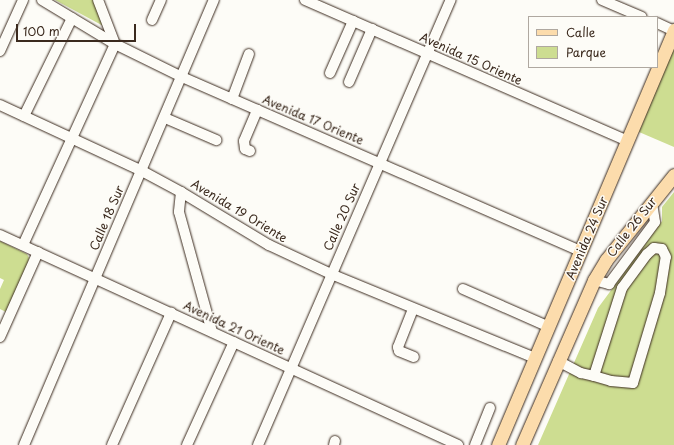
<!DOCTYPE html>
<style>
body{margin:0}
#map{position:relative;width:674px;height:445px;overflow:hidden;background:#fdfcf7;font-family:"Playpen Sans",sans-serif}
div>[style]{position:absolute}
.green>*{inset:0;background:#cddd91}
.roads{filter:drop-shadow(0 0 1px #3b2a1e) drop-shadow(0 0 1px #3b2a1e)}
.minor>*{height:10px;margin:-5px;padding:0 5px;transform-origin:5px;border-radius:5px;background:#fdfcf7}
.major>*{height:13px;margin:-6.5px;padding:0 6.5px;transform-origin:6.5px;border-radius:6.5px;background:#fcdcac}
span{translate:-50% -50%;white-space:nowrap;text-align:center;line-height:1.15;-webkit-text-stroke:3px #fdfcf7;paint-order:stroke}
.street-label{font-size:12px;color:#3b2a1e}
.legend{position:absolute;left:528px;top:16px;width:130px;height:52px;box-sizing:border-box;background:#fdfcf7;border:1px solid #afa8a0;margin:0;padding:5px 7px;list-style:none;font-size:12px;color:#3b2a1e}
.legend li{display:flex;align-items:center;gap:8px;height:20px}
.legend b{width:20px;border:1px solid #afa8a0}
.scale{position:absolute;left:16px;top:24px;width:120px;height:18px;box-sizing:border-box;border:2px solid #3b2a1e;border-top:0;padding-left:5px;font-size:12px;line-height:14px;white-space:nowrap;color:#3b2a1e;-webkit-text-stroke:3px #fdfcf7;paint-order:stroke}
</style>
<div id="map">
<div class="green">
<i style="clip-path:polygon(55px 0,94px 0,109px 29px)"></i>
<i style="clip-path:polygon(674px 45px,674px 147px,639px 132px)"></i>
<i style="clip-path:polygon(674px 192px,674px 445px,538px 445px,598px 308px,662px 221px,662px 207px)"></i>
<i style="clip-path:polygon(0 241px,27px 254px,29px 258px,27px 270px,8px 313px,0 309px,0 289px,4px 280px,0 278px)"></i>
</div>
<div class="roads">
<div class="minor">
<i style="left:42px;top:0;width:85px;rotate:31.1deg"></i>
<i style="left:115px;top:44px;width:75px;rotate:26.2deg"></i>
<i style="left:182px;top:77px;width:435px;rotate:23.6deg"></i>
<i style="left:305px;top:0;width:352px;rotate:23.6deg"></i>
<i style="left:602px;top:0;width:43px;rotate:23deg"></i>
<i style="left:152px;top:20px;width:22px;rotate:-66deg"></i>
<i style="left:657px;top:23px;width:19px;rotate:25deg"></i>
<i style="left:0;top:51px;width:56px;rotate:-65.7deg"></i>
<i style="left:330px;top:73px;width:57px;rotate:-66.1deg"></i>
<i style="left:349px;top:82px;width:58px;rotate:-66.5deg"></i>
<i style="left:232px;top:99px;width:48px;rotate:-69.3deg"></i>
<i style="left:0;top:105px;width:157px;rotate:24.9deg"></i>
<i style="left:142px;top:171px;width:44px;rotate:28.3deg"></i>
<i style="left:181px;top:192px;width:103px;rotate:31.1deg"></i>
<i style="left:269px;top:245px;width:68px;rotate:25.1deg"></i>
<i style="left:331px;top:274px;width:221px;rotate:22.4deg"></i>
<i style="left:24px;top:116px;width:109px;rotate:-63.9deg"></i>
<i style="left:165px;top:118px;width:56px;rotate:23.3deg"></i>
<i style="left:250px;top:151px;width:5px;rotate:-158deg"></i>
<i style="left:245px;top:149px;width:8px;rotate:-97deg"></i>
<i style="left:244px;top:141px;width:34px;rotate:-67deg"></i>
<i style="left:181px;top:192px;width:20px;rotate:96deg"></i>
<i style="left:179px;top:212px;width:124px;rotate:74.6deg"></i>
<i style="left:0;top:235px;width:504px;rotate:24.63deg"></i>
<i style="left:23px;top:245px;width:221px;rotate:-65.4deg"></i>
<i style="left:115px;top:44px;width:47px;rotate:-111.1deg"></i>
<i style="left:594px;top:280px;width:16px;rotate:15deg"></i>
<i style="left:609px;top:284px;width:77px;rotate:-53.4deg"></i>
<i style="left:655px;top:222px;width:20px;rotate:-99deg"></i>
<i style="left:463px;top:289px;width:94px;rotate:23.8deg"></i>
<i style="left:413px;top:309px;width:41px;rotate:111.5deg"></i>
<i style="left:398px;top:347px;width:4px;rotate:76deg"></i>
<i style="left:399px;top:351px;width:16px;rotate:22deg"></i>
<i style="left:0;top:337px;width:93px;rotate:-65.9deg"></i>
<i style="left:558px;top:361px;width:26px;rotate:28deg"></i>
<i style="left:581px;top:373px;width:13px;rotate:13deg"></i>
<i style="left:594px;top:376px;width:18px;rotate:16deg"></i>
<i style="left:611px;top:381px;width:22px;rotate:5deg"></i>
<i style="left:633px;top:383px;width:94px;rotate:-73.3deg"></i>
<i style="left:660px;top:293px;width:36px;rotate:-81deg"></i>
<i style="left:666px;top:257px;width:9px;rotate:-117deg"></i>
<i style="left:662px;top:249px;width:8px;rotate:-173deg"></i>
<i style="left:654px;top:248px;width:9px;rotate:139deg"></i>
<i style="left:647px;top:254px;width:42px;rotate:126.3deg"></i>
<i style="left:622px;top:288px;width:92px;rotate:107.7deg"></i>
<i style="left:24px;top:445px;width:484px;rotate:-66.9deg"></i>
<i style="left:112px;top:445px;width:145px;rotate:-65.9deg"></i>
<i style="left:187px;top:445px;width:113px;rotate:-65.5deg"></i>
<i style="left:258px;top:445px;width:485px;rotate:-66.6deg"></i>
<i style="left:334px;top:445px;width:4px;rotate:-76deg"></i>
<i style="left:475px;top:445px;width:40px;rotate:-68deg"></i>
</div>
<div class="major">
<i style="left:498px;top:445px;width:451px;rotate:-67deg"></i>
<i style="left:522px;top:445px;width:180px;rotate:-66.4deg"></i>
<i style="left:594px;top:280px;width:23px;rotate:-59deg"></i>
<i style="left:606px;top:260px;width:109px;rotate:-51.3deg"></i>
</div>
</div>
<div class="street-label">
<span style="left:471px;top:59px;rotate:24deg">Avenida 15 Oriente</span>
<span style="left:313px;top:120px;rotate:23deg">Avenida 17 Oriente</span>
<span style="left:239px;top:211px;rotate:31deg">Avenida 19 Oriente</span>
<span style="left:342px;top:217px;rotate:-66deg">Calle 20 Sur</span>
<span style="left:107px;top:218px;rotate:-67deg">Calle 18 Sur</span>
<span style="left:632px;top:227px;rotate:-52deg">Calle 26 Sur</span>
<span style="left:587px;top:238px;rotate:-67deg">Avenida 24 Sur</span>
<span style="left:234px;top:328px;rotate:25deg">Avenida 21 Oriente</span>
</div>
<ul class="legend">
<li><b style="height:5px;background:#fcdcac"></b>Calle</li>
<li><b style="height:11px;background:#cddd91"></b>Parque</li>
</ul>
<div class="scale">100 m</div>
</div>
